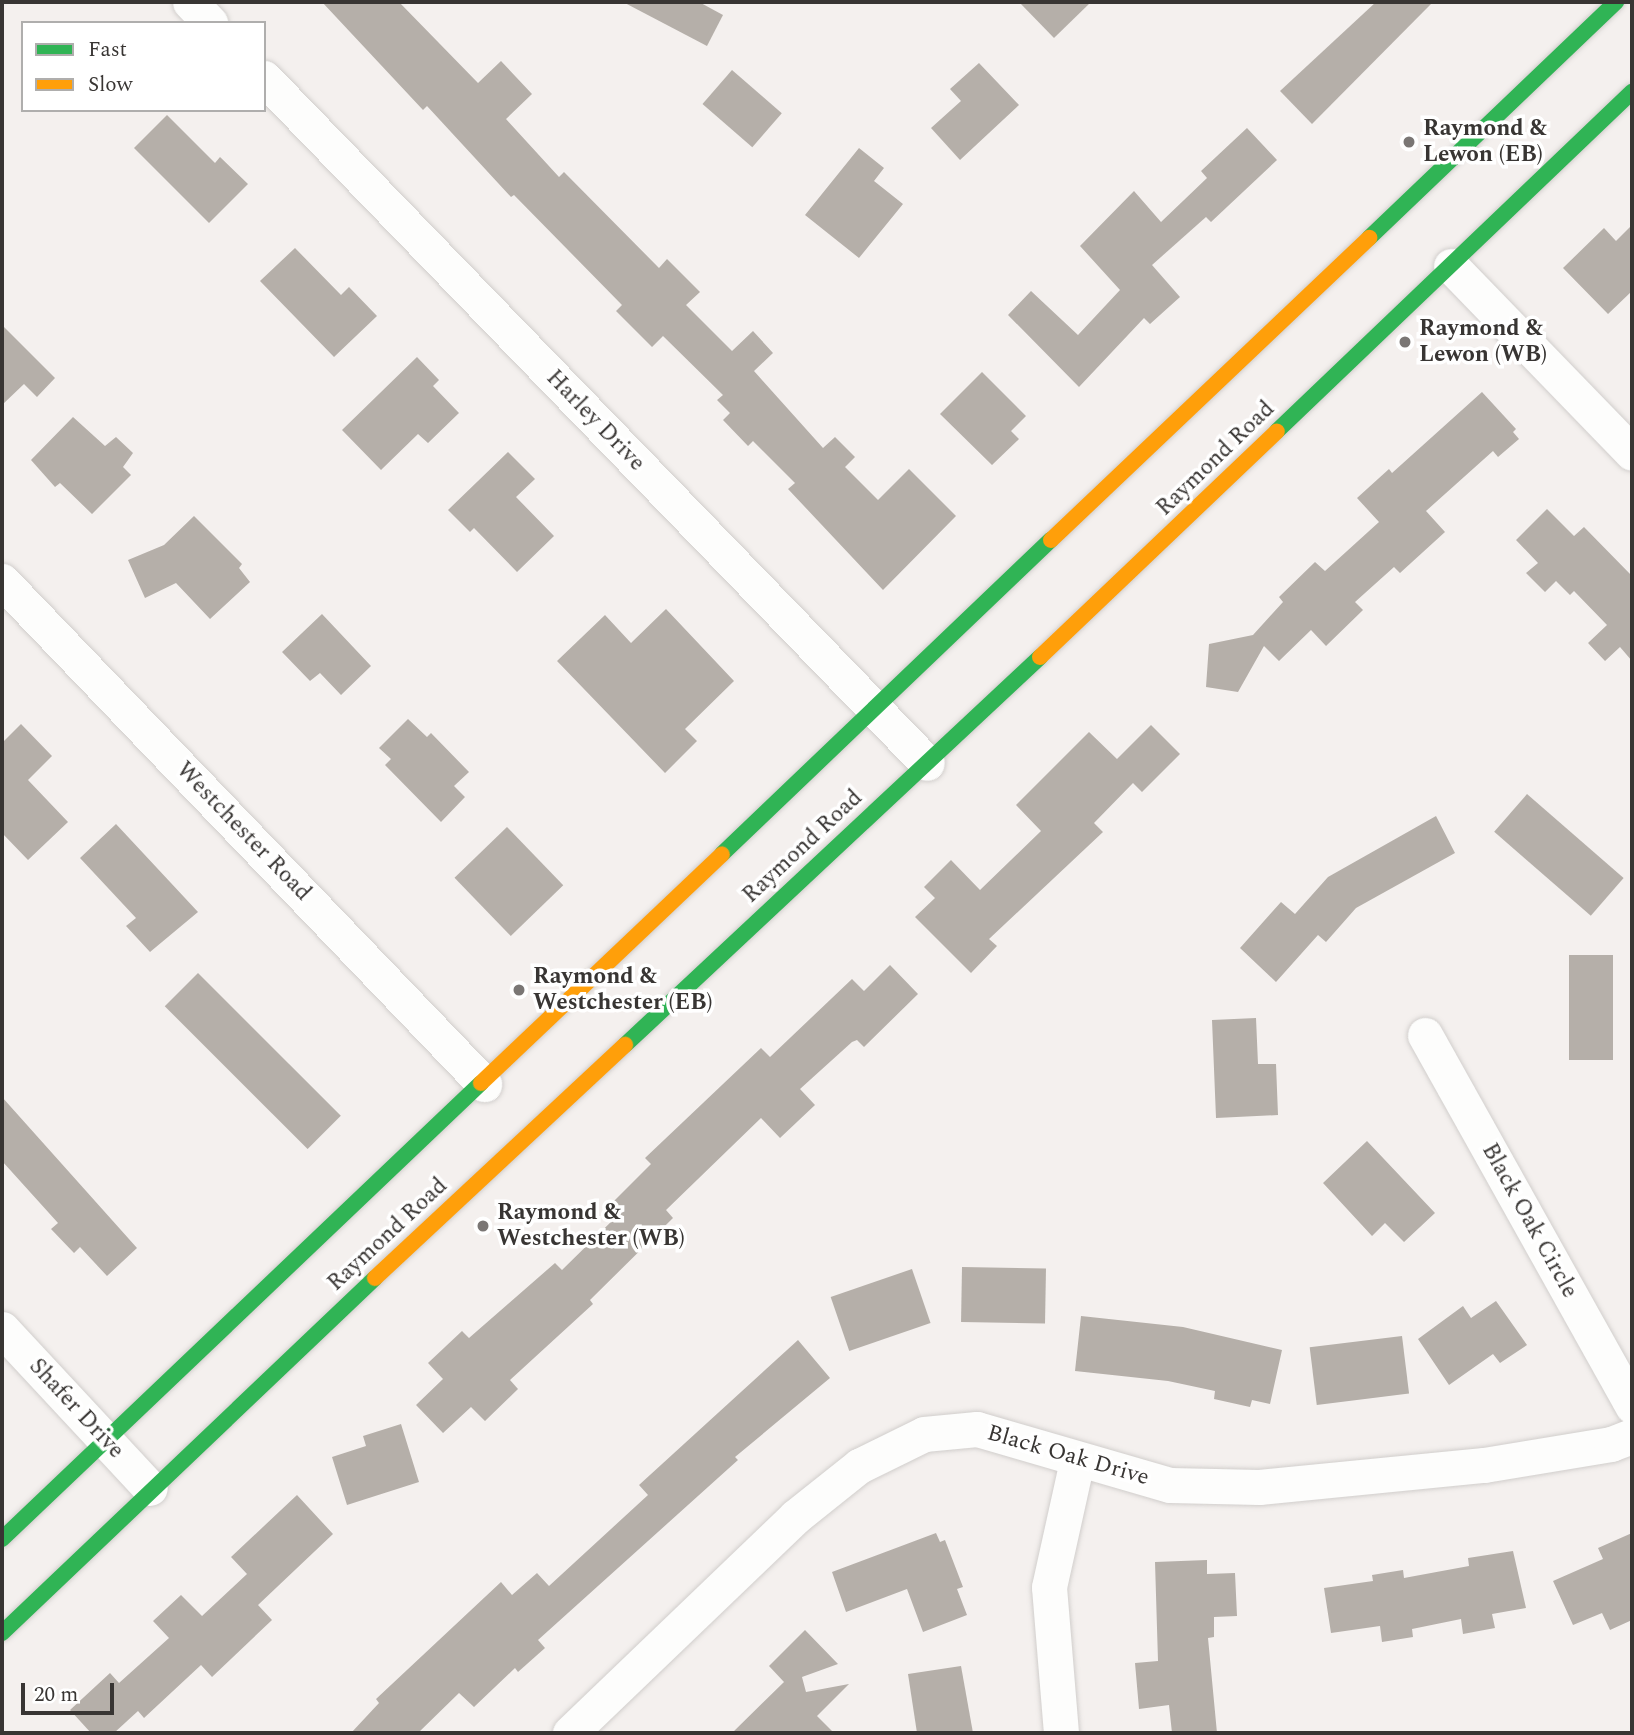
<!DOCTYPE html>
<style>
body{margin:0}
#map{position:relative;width:1634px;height:1735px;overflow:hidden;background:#f4f0ee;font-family:Spectral,serif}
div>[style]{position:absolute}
.building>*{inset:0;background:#b5afa9;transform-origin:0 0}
.roads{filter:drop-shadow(0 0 2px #d1cecc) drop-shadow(0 0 2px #d1cecc)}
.street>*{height:35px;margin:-17.5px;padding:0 17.5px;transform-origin:17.5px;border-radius:17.5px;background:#fdfdfc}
.fast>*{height:16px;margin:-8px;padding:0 8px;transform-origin:8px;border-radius:8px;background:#30b455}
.slow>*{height:16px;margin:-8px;padding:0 8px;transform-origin:8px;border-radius:8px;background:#ff9f0a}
.dots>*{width:19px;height:19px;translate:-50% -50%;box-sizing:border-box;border:4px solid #fff;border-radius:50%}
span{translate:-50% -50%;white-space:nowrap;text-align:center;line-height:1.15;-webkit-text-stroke:7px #fff;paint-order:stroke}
.poi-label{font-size:23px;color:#383533;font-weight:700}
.left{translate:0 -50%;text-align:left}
.street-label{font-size:23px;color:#383533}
.frame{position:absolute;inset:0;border:4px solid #383533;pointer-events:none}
.legend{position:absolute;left:21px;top:21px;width:245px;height:91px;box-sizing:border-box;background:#fff;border:2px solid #afaead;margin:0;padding:9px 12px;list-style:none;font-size:21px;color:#383533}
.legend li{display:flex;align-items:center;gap:14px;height:35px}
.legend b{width:35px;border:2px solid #afaead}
.scale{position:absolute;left:21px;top:1683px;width:93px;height:32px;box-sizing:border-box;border:4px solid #383533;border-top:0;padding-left:9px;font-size:21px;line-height:24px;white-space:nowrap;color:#383533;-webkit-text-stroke:5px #fff;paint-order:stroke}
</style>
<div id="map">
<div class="building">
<i style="clip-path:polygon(322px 2px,399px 2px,478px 83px,501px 61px,532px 94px,506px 119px,559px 177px,564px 172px,659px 268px,667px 259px,700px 292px,686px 305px,732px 351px,753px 331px,773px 353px,754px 371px,823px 448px,835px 437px,855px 457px,845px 467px,878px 500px,909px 469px,956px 516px,883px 590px,788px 489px,795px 483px,753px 441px,748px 446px,723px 420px,730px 413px,717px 400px,723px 395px,663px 336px,652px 347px,616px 311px,622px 305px,514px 195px,511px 197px,427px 106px,423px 110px)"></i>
<i style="clip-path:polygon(623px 2px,699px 2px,723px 15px,707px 46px)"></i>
<i style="clip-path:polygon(1019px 2px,1091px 2px,1054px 38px)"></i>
<i style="clip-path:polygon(1376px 2px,1433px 2px,1312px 124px,1280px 91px)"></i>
<i style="clip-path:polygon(979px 63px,1019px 105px,960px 160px,931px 128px,961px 101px,950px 89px)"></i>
<i style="left:732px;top:70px;width:66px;height:45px;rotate:41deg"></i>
<i style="clip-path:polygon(167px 115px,215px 163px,220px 157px,248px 184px,209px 223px,134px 148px)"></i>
<i style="clip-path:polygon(1247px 128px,1277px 160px,1211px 222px,1206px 217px,1152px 265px,1180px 297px,1150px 324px,1144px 318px,1079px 387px,1008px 315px,1031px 291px,1078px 335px,1120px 290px,1080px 246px,1134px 191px,1161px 222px,1207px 178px,1201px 171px)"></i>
<i style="clip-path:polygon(859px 148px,884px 168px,874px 181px,903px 204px,859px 258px,805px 215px)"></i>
<i style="clip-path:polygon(1632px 225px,1632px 291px,1608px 314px,1563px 268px,1604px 228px,1616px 241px)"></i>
<i style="clip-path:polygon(295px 248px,341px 295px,349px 287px,377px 316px,334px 357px,260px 281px)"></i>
<i style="clip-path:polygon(2px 325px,55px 378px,37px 397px,24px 384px,2px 405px)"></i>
<i style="clip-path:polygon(417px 357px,439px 380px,433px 386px,459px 413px,428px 443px,418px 434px,381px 470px,342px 430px)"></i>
<i style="clip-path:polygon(982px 372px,1026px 416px,1011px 431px,1019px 439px,992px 465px,940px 414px)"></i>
<i style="clip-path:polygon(1482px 392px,1516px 429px,1513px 432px,1519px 439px,1498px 457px,1493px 451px,1426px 511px,1445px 532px,1400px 573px,1394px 567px,1355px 602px,1363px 610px,1326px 646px,1311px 630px,1279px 661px,1264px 646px,1238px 692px,1206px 687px,1209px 644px,1253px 635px,1283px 602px,1279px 597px,1315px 562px,1325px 571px,1379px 522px,1357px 498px,1389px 469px,1392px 473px)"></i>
<i style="clip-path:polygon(73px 417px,105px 446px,116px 437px,133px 453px,123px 467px,131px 475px,92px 514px,60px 483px,55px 487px,31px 460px)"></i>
<i style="clip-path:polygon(508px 452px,535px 479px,516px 497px,554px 536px,517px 572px,474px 528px,470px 532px,448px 510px)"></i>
<i style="clip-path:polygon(1547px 509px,1574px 536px,1584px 527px,1632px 576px,1632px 661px,1620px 647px,1605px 661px,1588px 643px,1607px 625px,1574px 591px,1570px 595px,1556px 581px,1545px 592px,1526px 573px,1538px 563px,1516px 540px)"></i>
<i style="clip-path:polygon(194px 516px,242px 564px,239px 568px,250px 582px,210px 619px,176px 583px,145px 598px,128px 560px,164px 545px)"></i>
<i style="clip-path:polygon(666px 609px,734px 681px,685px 729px,697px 741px,665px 773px,557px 661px,605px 615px,631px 643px)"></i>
<i style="clip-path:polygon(322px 614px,371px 666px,341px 695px,320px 673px,310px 681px,282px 652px)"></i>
<i style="clip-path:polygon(408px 719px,427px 737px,431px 733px,469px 772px,454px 786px,465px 797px,441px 822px,385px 765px,391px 759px,379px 748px)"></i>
<i style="clip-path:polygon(21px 724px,52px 756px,28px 780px,68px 822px,28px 860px,2px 833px,2px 743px)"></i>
<i style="clip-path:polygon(1151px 725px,1180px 754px,1142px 792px,1133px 783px,1094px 823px,1103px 832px,989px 939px,997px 946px,971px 973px,915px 917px,935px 898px,924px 887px,951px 860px,980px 890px,1041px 831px,1016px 805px,1089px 732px,1117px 759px)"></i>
<i style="left:1527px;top:794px;width:128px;height:50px;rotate:41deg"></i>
<i style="clip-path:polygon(1436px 816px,1455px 853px,1356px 908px,1326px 942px,1318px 935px,1276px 982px,1240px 948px,1281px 902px,1295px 914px,1328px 877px)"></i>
<i style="clip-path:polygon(116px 824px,198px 912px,150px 952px,126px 926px,136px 918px,80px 858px)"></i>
<i style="left:507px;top:827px;width:81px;height:73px;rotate:46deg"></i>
<i style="left:1569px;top:955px;width:44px;height:105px"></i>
<i style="clip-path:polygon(890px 965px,918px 994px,864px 1047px,857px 1040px,852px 1042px,800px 1089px,815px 1105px,780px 1138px,761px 1118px,666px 1210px,673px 1218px,590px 1300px,593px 1304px,510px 1380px,518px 1389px,485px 1421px,471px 1407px,443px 1433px,416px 1405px,443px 1379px,428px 1363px,462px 1331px,469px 1338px,555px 1263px,562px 1270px,619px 1214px,610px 1205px,651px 1164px,645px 1158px,761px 1048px,770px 1057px,852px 979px,864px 991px)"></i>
<i style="left:198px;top:973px;width:202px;height:47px;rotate:45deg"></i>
<i style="clip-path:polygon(1256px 1018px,1258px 1064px,1276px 1064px,1278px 1115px,1216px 1118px,1212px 1020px)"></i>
<i style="clip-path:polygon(2px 1097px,137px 1248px,107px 1276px,80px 1247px,74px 1253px,51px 1229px,58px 1223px,2px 1161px)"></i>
<i style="clip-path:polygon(1367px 1141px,1435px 1213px,1404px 1242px,1385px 1223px,1372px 1236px,1323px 1183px)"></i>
<i style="left:962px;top:1267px;width:84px;height:55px;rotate:1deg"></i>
<i style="left:912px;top:1269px;width:57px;height:86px;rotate:71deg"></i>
<i style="clip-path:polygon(1496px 1301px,1527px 1345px,1500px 1363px,1493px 1354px,1449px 1385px,1418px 1339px,1463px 1306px,1471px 1318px)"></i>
<i style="clip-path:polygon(1081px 1316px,1183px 1327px,1282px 1350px,1270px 1404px,1252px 1400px,1250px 1407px,1214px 1399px,1215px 1391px,1168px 1381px,1075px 1371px)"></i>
<i style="left:1402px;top:1336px;width:58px;height:93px;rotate:83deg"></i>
<i style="clip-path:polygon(798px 1340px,830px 1378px,735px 1457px,738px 1460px,538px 1640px,545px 1648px,518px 1672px,515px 1668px,474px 1707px,459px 1693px,418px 1733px,351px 1733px,379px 1703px,376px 1699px,501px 1582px,512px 1595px,537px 1573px,549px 1586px,648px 1495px,639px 1485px)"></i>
<i style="clip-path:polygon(401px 1424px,419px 1482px,347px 1505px,332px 1457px,366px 1446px,363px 1436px)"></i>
<i style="clip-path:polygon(297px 1495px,333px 1534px,258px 1605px,272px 1620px,212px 1677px,201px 1665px,144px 1718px,138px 1711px,114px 1733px,91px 1733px,70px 1710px,110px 1673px,119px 1683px,169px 1638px,153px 1621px,181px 1595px,202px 1616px,247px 1574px,231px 1557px)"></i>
<i style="clip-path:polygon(936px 1533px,940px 1542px,945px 1540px,963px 1587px,957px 1589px,967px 1615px,923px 1632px,907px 1589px,846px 1612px,832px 1572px)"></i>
<i style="clip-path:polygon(1632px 1533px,1632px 1620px,1610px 1630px,1602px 1613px,1573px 1625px,1553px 1581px,1603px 1559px,1598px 1548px)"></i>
<i style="clip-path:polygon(1513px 1551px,1526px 1608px,1492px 1614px,1495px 1628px,1463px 1634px,1461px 1619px,1412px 1629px,1413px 1637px,1382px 1642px,1380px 1626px,1331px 1633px,1324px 1588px,1373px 1581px,1372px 1575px,1403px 1570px,1404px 1578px,1469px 1566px,1468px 1558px)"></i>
<i style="clip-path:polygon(1207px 1560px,1207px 1574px,1235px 1573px,1237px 1616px,1214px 1617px,1214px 1637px,1208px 1638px,1217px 1733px,1172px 1733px,1169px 1705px,1139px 1709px,1135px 1663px,1158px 1661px,1155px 1562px)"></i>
<i style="clip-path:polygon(805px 1630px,838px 1664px,802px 1677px,806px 1692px,849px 1684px,817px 1716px,834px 1733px,732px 1733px,784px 1682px,769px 1666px)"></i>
<i style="clip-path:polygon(961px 1666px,973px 1733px,917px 1733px,908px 1674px)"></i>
</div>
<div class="roads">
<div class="street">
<i style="left:190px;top:2px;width:29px;rotate:46deg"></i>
<i style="left:264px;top:78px;width:953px;rotate:45.94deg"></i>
<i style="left:1451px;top:266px;width:260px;rotate:45.9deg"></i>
<i style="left:2px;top:581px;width:697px;rotate:46.22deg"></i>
<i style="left:1425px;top:1035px;width:425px;rotate:60.8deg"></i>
<i style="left:2px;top:1329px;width:217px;rotate:47.1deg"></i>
<i style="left:570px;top:1733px;width:312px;rotate:-43.8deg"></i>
<i style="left:795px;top:1517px;width:82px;rotate:-38.6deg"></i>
<i style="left:859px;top:1466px;width:72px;rotate:-26.2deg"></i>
<i style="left:924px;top:1434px;width:53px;rotate:-5.4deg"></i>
<i style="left:977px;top:1429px;width:201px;rotate:16.2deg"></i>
<i style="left:1170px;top:1485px;width:89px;rotate:1.3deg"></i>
<i style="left:1259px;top:1487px;width:226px;rotate:-5.6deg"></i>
<i style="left:1484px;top:1465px;width:129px;rotate:-9.4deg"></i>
<i style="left:1611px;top:1444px;width:22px;rotate:-21deg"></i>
<i style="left:1061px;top:1733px;width:146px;rotate:-94.7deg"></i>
<i style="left:1049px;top:1587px;width:129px;rotate:-77.5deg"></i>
</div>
<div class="fast">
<i style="left:1369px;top:238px;width:342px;rotate:-43.7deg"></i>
<i style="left:1277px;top:431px;width:491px;rotate:-43.7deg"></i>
<i style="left:722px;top:854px;width:455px;rotate:-43.7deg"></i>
<i style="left:625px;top:1045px;width:568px;rotate:-43.07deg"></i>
<i style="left:2px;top:1539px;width:661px;rotate:-43.59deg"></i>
<i style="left:2px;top:1633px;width:515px;rotate:-43.58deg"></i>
</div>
<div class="slow">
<i style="left:1051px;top:540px;width:439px;rotate:-43.5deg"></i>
<i style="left:1040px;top:657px;width:327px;rotate:-43.6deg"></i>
<i style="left:481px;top:1083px;width:332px;rotate:-43.5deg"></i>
<i style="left:375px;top:1278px;width:342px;rotate:-43deg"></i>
</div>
</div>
<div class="dots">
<i style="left:1409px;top:142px;background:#7a7674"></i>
<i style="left:1405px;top:342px;background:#7a7674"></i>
<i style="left:519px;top:990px;background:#7a7674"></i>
<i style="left:483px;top:1226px;background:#7a7674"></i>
</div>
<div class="poi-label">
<span class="left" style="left:1423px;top:142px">Raymond &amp;<br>Lewon (EB)</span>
<span class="left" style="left:1419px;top:342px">Raymond &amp;<br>Lewon (WB)</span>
<span class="left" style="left:533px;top:990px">Raymond &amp;<br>Westchester (EB)</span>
<span class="left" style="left:497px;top:1226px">Raymond &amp;<br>Westchester (WB)</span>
</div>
<div class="street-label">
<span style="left:595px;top:421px;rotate:46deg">Harley Drive</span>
<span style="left:1216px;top:459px;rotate:-44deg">Raymond Road</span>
<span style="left:243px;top:832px;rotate:46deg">Westchester Road</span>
<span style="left:803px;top:847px;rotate:-43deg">Raymond Road</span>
<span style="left:1529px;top:1221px;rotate:61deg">Black Oak Circle</span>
<span style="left:388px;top:1235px;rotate:-43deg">Raymond Road</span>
<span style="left:76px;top:1409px;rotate:47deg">Shafer Drive</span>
<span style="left:1068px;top:1456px;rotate:16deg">Black Oak Drive</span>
</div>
<div class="frame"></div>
<ul class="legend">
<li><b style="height:9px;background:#30b455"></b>Fast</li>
<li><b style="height:9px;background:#ff9f0a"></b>Slow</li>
</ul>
<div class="scale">20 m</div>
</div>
